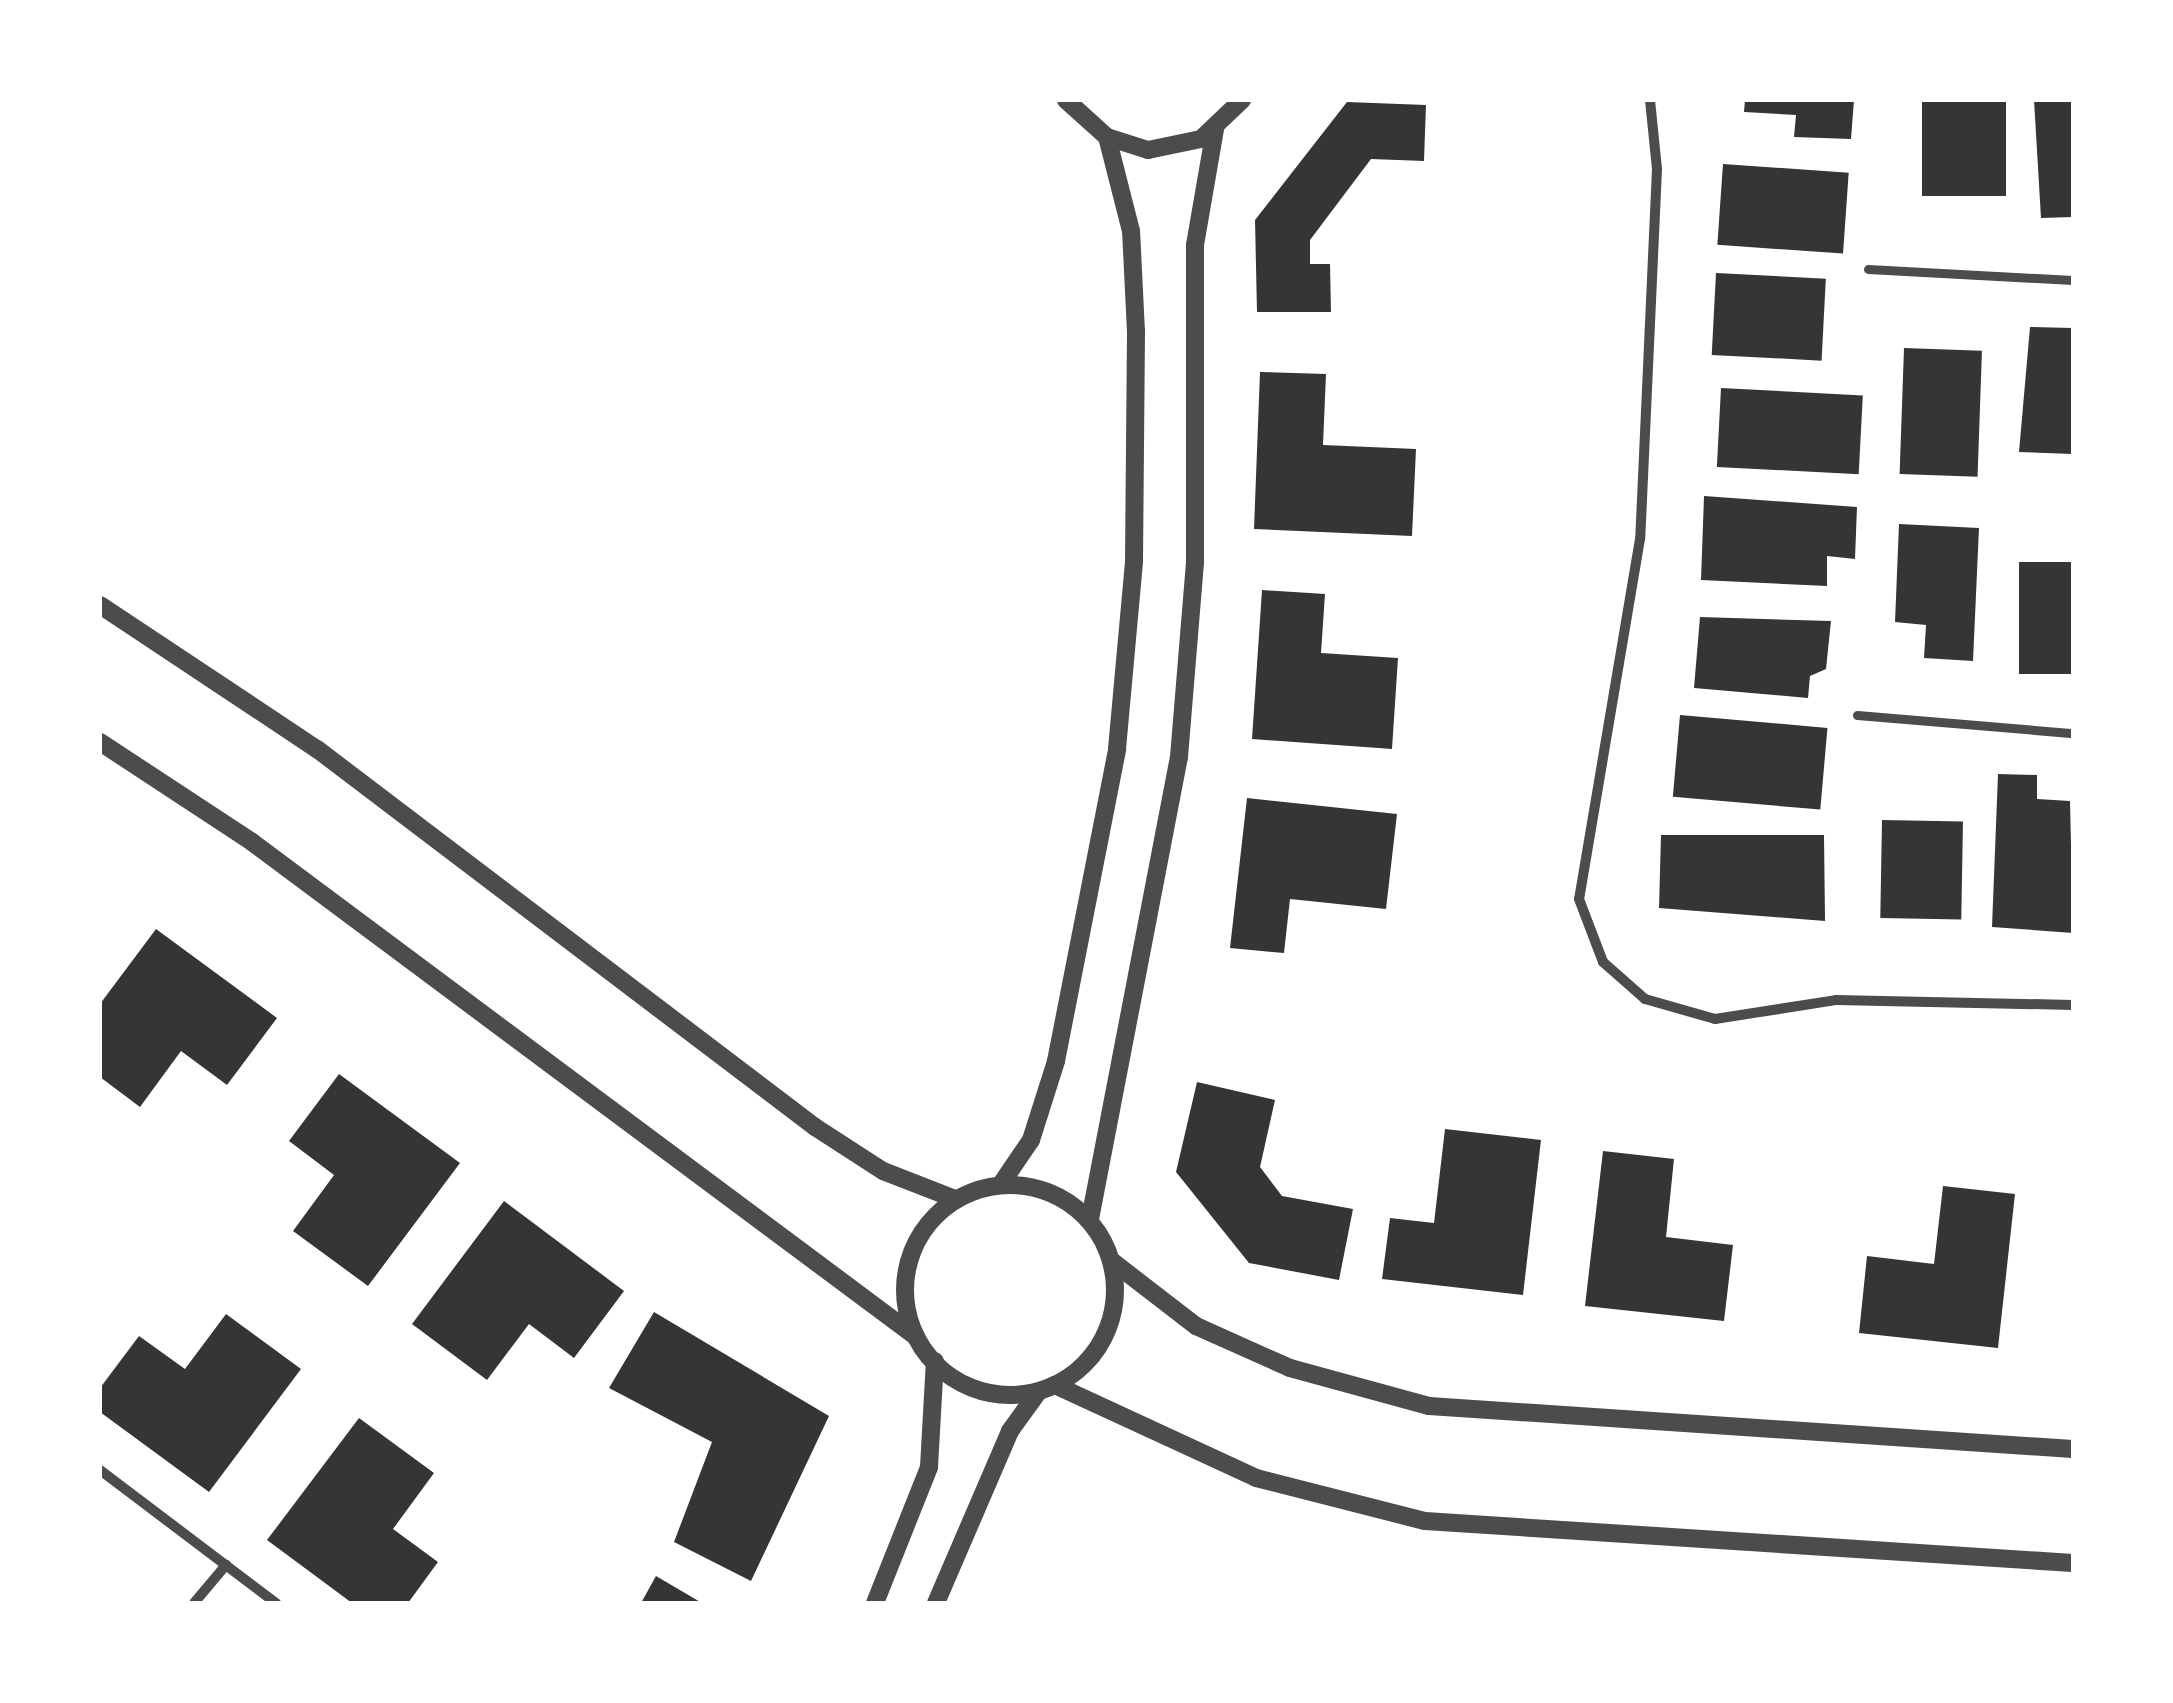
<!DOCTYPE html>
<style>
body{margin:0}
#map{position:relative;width:2173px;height:1703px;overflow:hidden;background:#fff;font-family:Commissioner,sans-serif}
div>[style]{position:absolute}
.building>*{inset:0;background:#353535;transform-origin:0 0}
.pedestrian>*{height:9px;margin:-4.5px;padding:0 4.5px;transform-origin:4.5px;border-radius:4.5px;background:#4c4c4c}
.minor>*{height:10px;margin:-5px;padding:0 5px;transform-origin:5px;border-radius:5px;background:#4c4c4c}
.tertiary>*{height:18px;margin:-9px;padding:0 9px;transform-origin:9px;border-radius:9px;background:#4c4c4c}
.tertiary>.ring{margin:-9px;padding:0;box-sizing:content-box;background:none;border:18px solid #4c4c4c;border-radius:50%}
span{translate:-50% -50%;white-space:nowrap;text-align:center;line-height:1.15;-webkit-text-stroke:8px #fff;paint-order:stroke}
.frame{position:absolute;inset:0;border:102px solid #fff;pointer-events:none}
</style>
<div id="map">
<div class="building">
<i style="clip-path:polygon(1745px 100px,1854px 100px,1851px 139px,1794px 137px,1796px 115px,1744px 112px)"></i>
<i style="left:1922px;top:100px;width:84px;height:96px"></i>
<i style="clip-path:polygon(2034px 100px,2073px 100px,2073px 217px,2041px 218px)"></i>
<i style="clip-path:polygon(1347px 102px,1426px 105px,1424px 161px,1371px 159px,1310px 240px,1310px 264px,1330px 264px,1331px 312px,1257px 312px,1255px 220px)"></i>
<i style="left:1723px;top:164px;width:126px;height:81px;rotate:4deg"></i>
<i style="left:1716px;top:273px;width:110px;height:82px;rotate:3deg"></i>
<i style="clip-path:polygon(2030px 327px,2073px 328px,2073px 454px,2019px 452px)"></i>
<i style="left:1904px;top:348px;width:78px;height:126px;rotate:2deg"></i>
<i style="clip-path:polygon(1260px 372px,1326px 374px,1323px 445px,1416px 449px,1412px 536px,1254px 529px)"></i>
<i style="left:1721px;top:388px;width:142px;height:79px;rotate:3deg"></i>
<i style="clip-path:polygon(1704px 496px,1857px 507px,1855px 559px,1827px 556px,1827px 586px,1701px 580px)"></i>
<i style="clip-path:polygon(1899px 524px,1979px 528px,1973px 661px,1924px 658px,1926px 625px,1895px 622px)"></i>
<i style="left:2073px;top:562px;width:112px;height:54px;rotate:90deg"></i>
<i style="clip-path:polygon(1262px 590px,1325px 594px,1321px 653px,1398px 658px,1392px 749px,1252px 739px)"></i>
<i style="clip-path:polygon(1700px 617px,1831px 621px,1826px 669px,1810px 676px,1808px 698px,1694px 688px)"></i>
<i style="left:1680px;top:715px;width:148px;height:82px;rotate:5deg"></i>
<i style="clip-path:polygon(1998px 774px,2037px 775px,2037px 799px,2070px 801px,2073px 933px,1992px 927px)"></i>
<i style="clip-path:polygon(1247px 798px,1397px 814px,1386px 909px,1290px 899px,1284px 953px,1230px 948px)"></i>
<i style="left:1882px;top:820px;width:81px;height:98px;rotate:1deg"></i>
<i style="clip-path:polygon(1661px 835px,1824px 835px,1825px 921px,1659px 908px)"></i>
<i style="clip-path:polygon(156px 929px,277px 1018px,227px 1085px,181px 1051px,140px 1107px,100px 1077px,100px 1004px)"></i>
<i style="clip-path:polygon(339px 1074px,460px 1163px,368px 1286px,293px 1231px,334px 1175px,289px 1141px)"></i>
<i style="clip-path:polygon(1197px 1082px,1275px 1100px,1260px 1167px,1282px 1196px,1353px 1209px,1339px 1280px,1249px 1263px,1176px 1172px)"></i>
<i style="clip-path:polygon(1445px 1129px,1541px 1140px,1523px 1295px,1382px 1279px,1390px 1218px,1434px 1223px)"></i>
<i style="clip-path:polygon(1603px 1151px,1674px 1159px,1666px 1237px,1733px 1245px,1724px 1321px,1585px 1306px)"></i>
<i style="clip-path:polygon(1943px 1186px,2015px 1194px,1998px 1348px,1859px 1333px,1867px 1256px,1934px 1264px)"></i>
<i style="clip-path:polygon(504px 1201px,624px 1291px,574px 1358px,529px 1324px,487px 1380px,412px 1324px)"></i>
<i style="clip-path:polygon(654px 1312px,829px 1416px,751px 1581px,674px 1542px,712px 1442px,609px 1388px)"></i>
<i style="clip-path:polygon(226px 1314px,301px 1369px,209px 1492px,100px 1412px,100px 1388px,139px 1336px,185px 1369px)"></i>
<i style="clip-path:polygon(359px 1418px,434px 1473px,393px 1529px,438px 1562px,408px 1603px,352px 1603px,267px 1540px)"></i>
<i style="clip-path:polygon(656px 1576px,702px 1603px,641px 1603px)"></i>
</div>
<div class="pedestrian">
<i style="left:1868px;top:269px;width:205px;rotate:3.1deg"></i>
<i style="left:1857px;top:715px;width:217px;rotate:4.8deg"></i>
</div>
<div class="minor">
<i style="left:1650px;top:100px;width:69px;rotate:84.2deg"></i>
<i style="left:1657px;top:169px;width:370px;rotate:92.6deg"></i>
<i style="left:1640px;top:539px;width:365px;rotate:99.6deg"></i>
<i style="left:1579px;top:899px;width:67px;rotate:69.1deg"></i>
<i style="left:1603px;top:962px;width:56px;rotate:41.4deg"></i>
<i style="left:1645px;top:999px;width:73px;rotate:15.9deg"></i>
<i style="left:1715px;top:1019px;width:122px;rotate:-8.9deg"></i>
<i style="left:1836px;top:1000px;width:237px;rotate:1.2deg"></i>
<i style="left:100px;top:1470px;width:221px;rotate:37.1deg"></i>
<i style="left:194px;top:1603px;width:50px;rotate:-49.9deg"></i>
</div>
<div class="tertiary">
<i style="left:1066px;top:100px;width:55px;rotate:42.1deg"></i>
<i style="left:1107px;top:137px;width:43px;rotate:17.6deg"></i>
<i style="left:1148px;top:150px;width:54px;rotate:-11.7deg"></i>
<i style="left:1201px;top:139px;width:57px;rotate:-43.6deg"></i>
<i style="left:100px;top:605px;width:260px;rotate:33.6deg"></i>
<i style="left:317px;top:749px;width:625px;rotate:37.2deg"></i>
<i style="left:815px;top:1127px;width:81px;rotate:32.9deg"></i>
<i style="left:883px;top:1171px;width:77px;rotate:21.3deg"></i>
<i style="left:100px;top:742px;width:182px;rotate:33.3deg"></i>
<i style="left:252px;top:842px;width:827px;rotate:36.69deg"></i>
<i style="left:1001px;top:1184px;width:53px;rotate:-55.7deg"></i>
<i style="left:1031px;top:1140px;width:83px;rotate:-72.4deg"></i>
<i style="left:1056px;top:1061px;width:318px;rotate:-78.9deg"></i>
<i style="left:1117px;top:749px;width:189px;rotate:-84.8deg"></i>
<i style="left:1134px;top:561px;width:229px;rotate:-89.5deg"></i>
<i style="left:1136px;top:332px;width:101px;rotate:-92.8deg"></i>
<i style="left:1131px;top:231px;width:97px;rotate:-104.3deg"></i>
<i class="ring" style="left:905px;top:1185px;width:192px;height:192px"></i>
<i style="left:1090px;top:1219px;width:470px;rotate:-79.1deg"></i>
<i style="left:1179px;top:757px;width:196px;rotate:-85.3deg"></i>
<i style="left:1195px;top:562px;width:317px;rotate:-90deg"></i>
<i style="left:1195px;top:245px;width:118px;rotate:-80.2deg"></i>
<i style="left:1113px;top:1262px;width:105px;rotate:37.6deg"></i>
<i style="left:1196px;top:1326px;width:103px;rotate:24.1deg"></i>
<i style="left:1290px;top:1368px;width:144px;rotate:15.3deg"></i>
<i style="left:1429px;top:1406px;width:645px;rotate:3.82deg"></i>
<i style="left:1055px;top:1385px;width:221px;rotate:24.8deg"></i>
<i style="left:1256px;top:1478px;width:174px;rotate:14.3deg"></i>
<i style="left:1425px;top:1521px;width:649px;rotate:3.71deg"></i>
<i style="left:875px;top:1603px;width:146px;rotate:-68.3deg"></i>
<i style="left:929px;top:1467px;width:106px;rotate:-86.8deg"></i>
<i style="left:936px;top:1603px;width:187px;rotate:-66.7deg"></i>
<i style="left:1010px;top:1431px;width:49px;rotate:-54.1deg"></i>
</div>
<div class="frame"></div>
</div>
